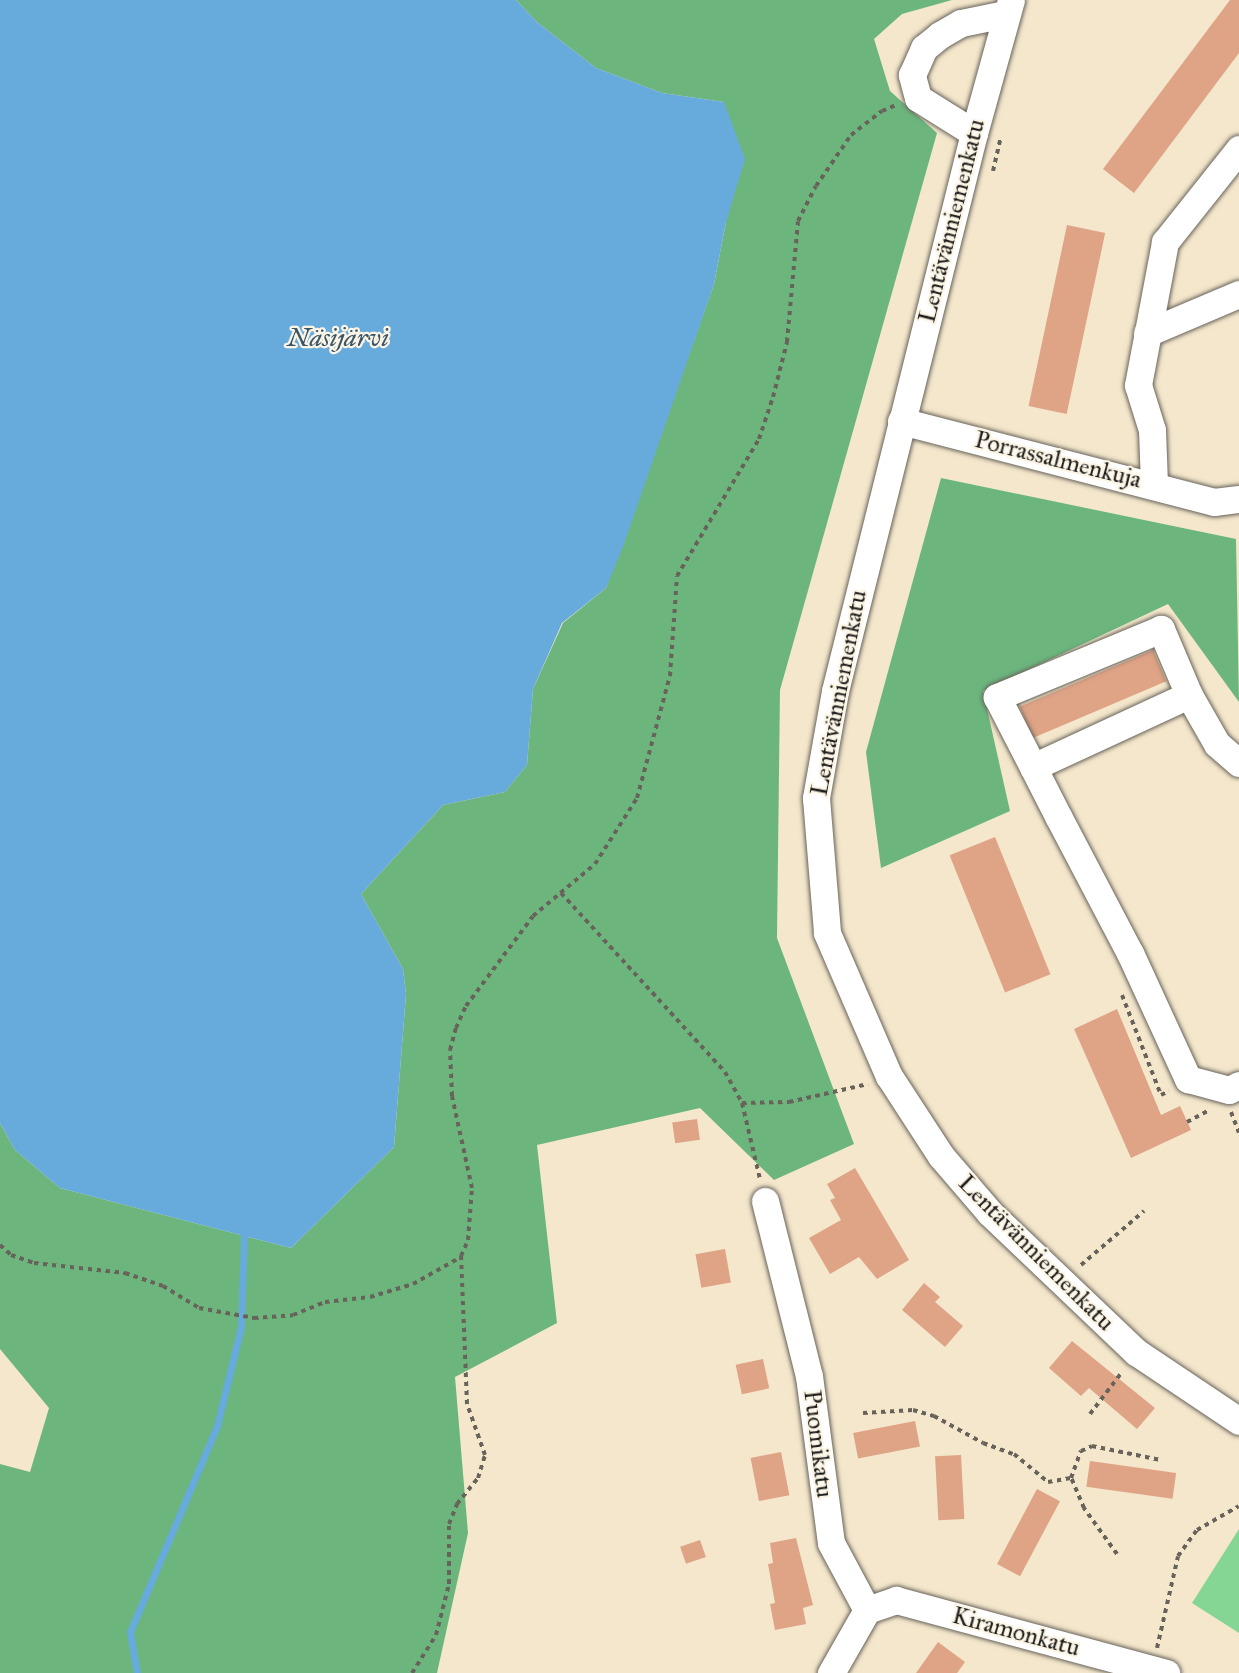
<!DOCTYPE html>
<meta charset="utf-8">
<style>
body{margin:0}
#map{position:relative;width:1239px;height:1673px;overflow:hidden;background:#f4e7cc;font-family:"IM FELL Great Primer",serif}
div>[style]{position:absolute}
.green>*{inset:0;background:#85d595}
.forest>*{inset:0;background:#6cb67e}
.water>*{inset:0;background:#67abdd}
.stream>*{height:7px;margin:-3.5px;padding:0 3.5px;transform-origin:3.5px;border-radius:3.5px;background:#67abdd}
.building>*{inset:0;background:#dfa386;transform-origin:0 0}
.path>*{height:4px;margin-top:-2px;transform-origin:0;background:repeating-linear-gradient(90deg,#68635a 0 4.5px,transparent 0 9px)}
.roads{filter:drop-shadow(0 0 2px #68635a) drop-shadow(0 0 2px #68635a)}
.minor>*{height:27px;margin:-13.5px;padding:0 13.5px;transform-origin:13.5px;border-radius:13.5px;background:#fff}
span{translate:-50% -50%;white-space:nowrap;text-align:center;line-height:1.15;-webkit-text-stroke:4.5px #fcf5e5;paint-order:stroke}
.street-label{font-size:24px;color:#1c1c1c}
.water-label{font-size:26px;color:#3a5569;font-style:italic}
</style>
<div id="map">
<div class="green">
<i style="clip-path:polygon(1239px 1529px,1239px 1633px,1192px 1603px)"></i>
</div>
<div class="forest">
<i style="clip-path:polygon(516px 0,952px 0,902px 14px,874px 39px,890px 91px,937px 133px,780px 690px,777px 938px,854px 1144px,774px 1180px,700px 1108px,537px 1145px,557px 1323px,455px 1377px,468px 1533px,437px 1673px,0 1673px,0 1464px,30px 1472px,49px 1408px,0 1349px,0 1123px,15px 1150px,60px 1188px,291px 1248px,394px 1147px,406px 994px,403px 969px,361px 894px,443px 805px,505px 792px,527px 765px,533px 689px,563px 623px,606px 588px,714px 284px,726px 222px,724px 102px,662px 93px,596px 68px,538px 23px)"></i>
<i style="clip-path:polygon(941px 478px,1236px 539px,1239px 702px,1168px 604px,983px 691px,1010px 811px,881px 868px,866px 752px)"></i>
</div>
<div class="water">
<i style="clip-path:polygon(0 0,516px 0,538px 23px,596px 68px,662px 93px,724px 102px,745px 159px,726px 222px,714px 284px,624px 544px,606px 588px,562px 623px,533px 689px,527px 765px,505px 792px,443px 805px,361px 894px,403px 969px,406px 994px,394px 1147px,291px 1248px,60px 1188px,15px 1150px,0 1123px)"></i>
</div>
<div class="stream">
<i style="left:137px;top:1673px;width:42px;rotate:-99.7deg"></i>
<i style="left:130px;top:1632px;width:224px;rotate:-67.1deg"></i>
<i style="left:217px;top:1426px;width:102px;rotate:-76.4deg"></i>
<i style="left:241px;top:1327px;width:92px;rotate:-88.1deg"></i>
</div>
<div class="building">
<i style="clip-path:polygon(1230px 0,1239px 0,1239px 53px,1134px 193px,1103px 169px)"></i>
<i style="left:1067px;top:225px;width:39px;height:185px;rotate:12deg"></i>
<i style="left:1153px;top:650px;width:34px;height:145px;rotate:67deg"></i>
<i style="left:995px;top:837px;width:148px;height:49px;rotate:68deg"></i>
<i style="clip-path:polygon(1117px 1009px,1161px 1115px,1180px 1106px,1191px 1130px,1131px 1158px,1074px 1029px)"></i>
<i style="left:697px;top:1119px;width:21px;height:25px;rotate:82deg"></i>
<i style="clip-path:polygon(855px 1168px,909px 1260px,877px 1279px,859px 1257px,830px 1274px,809px 1238px,841px 1220px,830px 1200px,835px 1198px,827px 1184px)"></i>
<i style="left:725px;top:1249px;width:34px;height:30px;rotate:80deg"></i>
<i style="clip-path:polygon(924px 1283px,940px 1297px,935px 1302px,963px 1326px,945px 1347px,902px 1310px)"></i>
<i style="clip-path:polygon(1072px 1341px,1155px 1408px,1137px 1429px,1089px 1388px,1081px 1396px,1049px 1368px)"></i>
<i style="left:763px;top:1359px;width:30px;height:28px;rotate:78deg"></i>
<i style="left:915px;top:1421px;width:26px;height:63px;rotate:79deg"></i>
<i style="left:781px;top:1452px;width:44px;height:31px;rotate:79deg"></i>
<i style="left:961px;top:1455px;width:64px;height:26px;rotate:87deg"></i>
<i style="left:1090px;top:1461px;width:87px;height:26px;rotate:8deg"></i>
<i style="left:1037px;top:1489px;width:26px;height:85px;rotate:28deg"></i>
<i style="clip-path:polygon(796px 1538px,813px 1605px,803px 1608px,806px 1624px,775px 1630px,770px 1604px,775px 1603px,768px 1564px,773px 1563px,770px 1543px)"></i>
<i style="left:700px;top:1540px;width:18px;height:21px;rotate:71deg"></i>
<i style="clip-path:polygon(938px 1642px,965px 1662px,957px 1673px,916px 1673px)"></i>
</div>
<div class="path">
<i style="left:993px;top:171px;width:32px;rotate:-77deg"></i>
<i style="left:561px;top:893px;width:243px;rotate:47.5deg"></i>
<i style="left:725px;top:1072px;width:35px;rotate:61deg"></i>
<i style="left:742px;top:1103px;width:78px;rotate:76.7deg"></i>
<i style="left:1122px;top:995px;width:107px;rotate:68.7deg"></i>
<i style="left:1161px;top:1095px;width:9px;rotate:-27deg"></i>
<i style="left:742px;top:1103px;width:47px;rotate:-1.2deg"></i>
<i style="left:789px;top:1102px;width:81px;rotate:-12.8deg"></i>
<i style="left:1231px;top:1112px;width:22px;rotate:69deg"></i>
<i style="left:1187px;top:1122px;width:26px;rotate:-28deg"></i>
<i style="left:0;top:1245px;width:15px;rotate:42deg"></i>
<i style="left:11px;top:1255px;width:24px;rotate:19deg"></i>
<i style="left:34px;top:1263px;width:92px;rotate:6.3deg"></i>
<i style="left:125px;top:1273px;width:40px;rotate:18.9deg"></i>
<i style="left:163px;top:1286px;width:42px;rotate:31.4deg"></i>
<i style="left:199px;top:1308px;width:56px;rotate:10.3deg"></i>
<i style="left:254px;top:1318px;width:39px;rotate:-4deg"></i>
<i style="left:293px;top:1315px;width:35px;rotate:-22deg"></i>
<i style="left:325px;top:1302px;width:45px;rotate:-6.3deg"></i>
<i style="left:370px;top:1297px;width:45px;rotate:-16.8deg"></i>
<i style="left:413px;top:1284px;width:55px;rotate:-29.4deg"></i>
<i style="left:1081px;top:1265px;width:83px;rotate:-40.6deg"></i>
<i style="left:863px;top:1413px;width:50px;rotate:-3.4deg"></i>
<i style="left:913px;top:1410px;width:22px;rotate:16deg"></i>
<i style="left:934px;top:1416px;width:56px;rotate:28.9deg"></i>
<i style="left:983px;top:1443px;width:33px;rotate:20deg"></i>
<i style="left:1014px;top:1454px;width:44px;rotate:39.5deg"></i>
<i style="left:1048px;top:1482px;width:23px;rotate:-10deg"></i>
<i style="left:1090px;top:1414px;width:53px;rotate:-52.7deg"></i>
<i style="left:1117px;top:1554px;width:57px;rotate:-125.7deg"></i>
<i style="left:1084px;top:1508px;width:33px;rotate:-113deg"></i>
<i style="left:1071px;top:1478px;width:29px;rotate:-70deg"></i>
<i style="left:1081px;top:1451px;width:12px;rotate:-24deg"></i>
<i style="left:1092px;top:1446px;width:70px;rotate:11.5deg"></i>
<i style="left:1157px;top:1648px;width:94px;rotate:-77.1deg"></i>
<i style="left:1178px;top:1556px;width:32px;rotate:-54deg"></i>
<i style="left:1197px;top:1530px;width:48px;rotate:-29.7deg"></i>
<i style="left:412px;top:1673px;width:45px;rotate:-57.7deg"></i>
<i style="left:436px;top:1635px;width:53px;rotate:-75.7deg"></i>
<i style="left:449px;top:1584px;width:60px;rotate:-90deg"></i>
<i style="left:449px;top:1524px;width:22px;rotate:-68deg"></i>
<i style="left:457px;top:1504px;width:33px;rotate:-51deg"></i>
<i style="left:478px;top:1478px;width:24px;rotate:-73deg"></i>
<i style="left:485px;top:1455px;width:54px;rotate:-109.4deg"></i>
<i style="left:467px;top:1404px;width:148px;rotate:-92.3deg"></i>
<i style="left:461px;top:1256px;width:17px;rotate:-66deg"></i>
<i style="left:468px;top:1240px;width:52px;rotate:-85.6deg"></i>
<i style="left:472px;top:1188px;width:94px;rotate:-102.3deg"></i>
<i style="left:452px;top:1096px;width:46px;rotate:-92.5deg"></i>
<i style="left:450px;top:1050px;width:23px;rotate:-75deg"></i>
<i style="left:456px;top:1028px;width:24px;rotate:-66deg"></i>
<i style="left:466px;top:1006px;width:112px;rotate:-53.3deg"></i>
<i style="left:533px;top:916px;width:81px;rotate:-40deg"></i>
<i style="left:595px;top:864px;width:78px;rotate:-57.5deg"></i>
<i style="left:637px;top:798px;width:126px;rotate:-74.9deg"></i>
<i style="left:670px;top:676px;width:100px;rotate:-86deg"></i>
<i style="left:677px;top:576px;width:160px;rotate:-59.1deg"></i>
<i style="left:759px;top:439px;width:44px;rotate:-71.6deg"></i>
<i style="left:773px;top:397px;width:57px;rotate:-75.7deg"></i>
<i style="left:787px;top:342px;width:121px;rotate:-84.8deg"></i>
<i style="left:798px;top:221px;width:39px;rotate:-63deg"></i>
<i style="left:816px;top:186px;width:62px;rotate:-55.5deg"></i>
<i style="left:851px;top:135px;width:39px;rotate:-38deg"></i>
<i style="left:882px;top:111px;width:15px;rotate:-23deg"></i>
</div>
<div class="roads">
<div class="minor">
<i style="left:1011px;top:0;width:138px;rotate:105.5deg"></i>
<i style="left:974px;top:133px;width:575px;rotate:103.99deg"></i>
<i style="left:835px;top:691px;width:109px;rotate:100.1deg"></i>
<i style="left:816px;top:798px;width:135px;rotate:85.3deg"></i>
<i style="left:827px;top:933px;width:156px;rotate:66.6deg"></i>
<i style="left:889px;top:1076px;width:95px;rotate:57deg"></i>
<i style="left:941px;top:1156px;width:75px;rotate:49.3deg"></i>
<i style="left:990px;top:1213px;width:202px;rotate:43.6deg"></i>
<i style="left:1136px;top:1352px;width:124px;rotate:33.8deg"></i>
<i style="left:974px;top:133px;width:66px;rotate:-148deg"></i>
<i style="left:918px;top:98px;width:24px;rotate:-105deg"></i>
<i style="left:912px;top:75px;width:30px;rotate:-66deg"></i>
<i style="left:924px;top:48px;width:21px;rotate:-39deg"></i>
<i style="left:940px;top:35px;width:24px;rotate:-30deg"></i>
<i style="left:961px;top:23px;width:45px;rotate:-11.6deg"></i>
<i style="left:1147px;top:333px;width:100px;rotate:-23deg"></i>
<i style="left:901px;top:421px;width:323px;rotate:14.5deg"></i>
<i style="left:1214px;top:502px;width:25px;rotate:-7deg"></i>
<i style="left:1154px;top:484px;width:54px;rotate:-92.1deg"></i>
<i style="left:1152px;top:430px;width:47px;rotate:-107.3deg"></i>
<i style="left:1138px;top:385px;width:146px;rotate:-79.3deg"></i>
<i style="left:1165px;top:242px;width:119px;rotate:-51.5deg"></i>
<i style="left:1189px;top:695px;width:56px;rotate:60.3deg"></i>
<i style="left:1217px;top:744px;width:29px;rotate:41deg"></i>
<i style="left:1033px;top:767px;width:172px;rotate:-24.8deg"></i>
<i style="left:1189px;top:695px;width:72px;rotate:-113deg"></i>
<i style="left:1161px;top:629px;width:178px;rotate:157.5deg"></i>
<i style="left:997px;top:697px;width:79px;rotate:62.8deg"></i>
<i style="left:1033px;top:767px;width:57px;rotate:63deg"></i>
<i style="left:1059px;top:818px;width:153px;rotate:62.3deg"></i>
<i style="left:1130px;top:953px;width:139px;rotate:65.3deg"></i>
<i style="left:1188px;top:1079px;width:42px;rotate:15deg"></i>
<i style="left:1229px;top:1090px;width:11px;rotate:-27deg"></i>
<i style="left:765px;top:1201px;width:180px;rotate:75.9deg"></i>
<i style="left:809px;top:1376px;width:168px;rotate:82.5deg"></i>
<i style="left:831px;top:1543px;width:76px;rotate:61.8deg"></i>
<i style="left:867px;top:1610px;width:73px;rotate:119.7deg"></i>
<i style="left:867px;top:1610px;width:31px;rotate:-19deg"></i>
<i style="left:896px;top:1600px;width:280px;rotate:15.1deg"></i>
</div>
</div>
<div class="street-label">
<span style="left:952px;top:221px;rotate:-76deg">Lentävänniemenkatu</span>
<span style="left:1058px;top:460px;rotate:14deg">Porrassalmenkuja</span>
<span style="left:839px;top:693px;rotate:-79deg">Lentävänniemenkatu</span>
<span style="left:1036px;top:1253px;rotate:45deg">Lentävänniemenkatu</span>
<span style="left:818px;top:1444px;rotate:83deg">Puomikatu</span>
<span style="left:1016px;top:1632px;rotate:15deg">Kiramonkatu</span>
</div>
<div class="water-label">
<span style="left:338px;top:338px">Näsijärvi</span>
</div>
</div>
